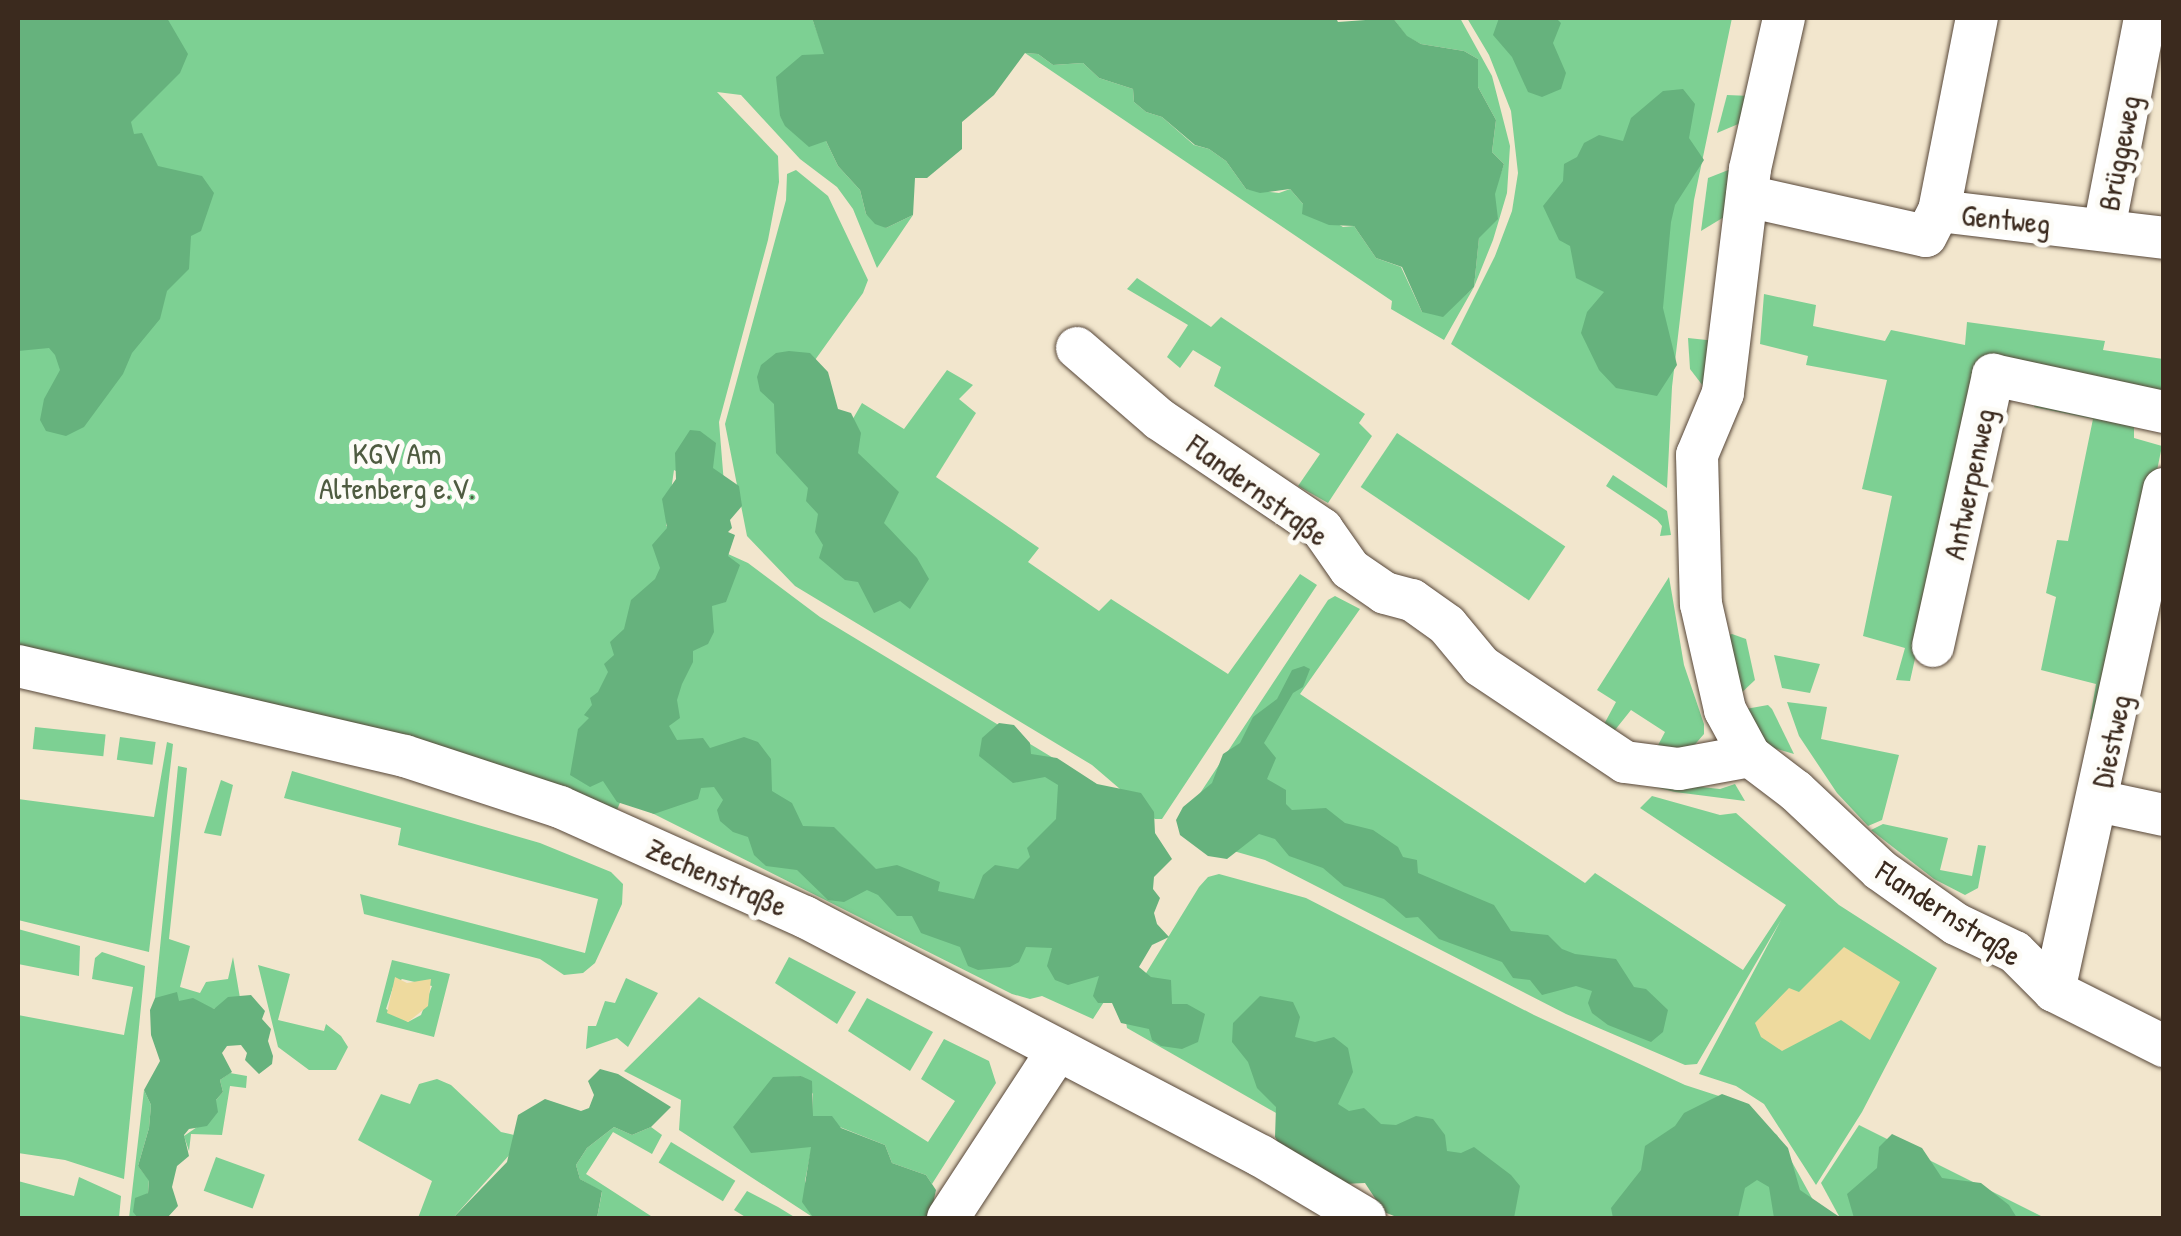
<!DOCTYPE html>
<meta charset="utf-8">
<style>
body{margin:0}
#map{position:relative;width:2181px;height:1236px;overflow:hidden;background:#f2e6cd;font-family:"Patrick Hand",sans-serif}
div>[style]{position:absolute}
.green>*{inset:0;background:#7dd093;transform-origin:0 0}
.forest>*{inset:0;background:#66b27d}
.sand>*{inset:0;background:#eeda9e}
.roads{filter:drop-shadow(0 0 2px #564638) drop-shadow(0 0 2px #564638)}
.minor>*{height:42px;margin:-21px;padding:0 21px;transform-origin:21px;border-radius:21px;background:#fff}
span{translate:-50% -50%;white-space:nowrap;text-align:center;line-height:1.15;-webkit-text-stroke:10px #fdfcf7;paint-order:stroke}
.street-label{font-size:30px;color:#3b2a1e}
.park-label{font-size:30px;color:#4f5c41}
.frame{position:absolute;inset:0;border:20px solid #3b2a1e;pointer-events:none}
</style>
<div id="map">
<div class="green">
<i style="clip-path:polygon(18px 18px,812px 18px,825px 54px,781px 98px,780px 116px,826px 141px,838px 166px,860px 190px,866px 214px,886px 228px,913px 215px,877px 268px,853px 209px,837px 187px,800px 159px,741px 95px,717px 92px,778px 156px,779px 182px,768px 240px,719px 422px,725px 496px,674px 470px,666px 526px,748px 563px,820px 617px,1098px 785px,1147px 935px,1093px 1019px,1042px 996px,1030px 999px,1012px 994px,622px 798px,611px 824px,18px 667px)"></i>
<i style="clip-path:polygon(1393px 18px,1460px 18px,1492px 76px,1510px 146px,1507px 193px,1493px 240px,1474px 287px,1444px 340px,1391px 309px,1392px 301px,1025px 53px,1038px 54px,1053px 65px,1083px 63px,1099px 78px,1133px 89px,1134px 102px,1146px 112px,1162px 117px,1194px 145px,1209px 149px,1226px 161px,1246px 189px,1279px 193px,1290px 189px,1303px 204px,1343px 227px,1354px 226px,1376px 258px,1401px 267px,1422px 312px,1452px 307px,1474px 287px,1479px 237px,1504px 164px,1492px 152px,1496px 120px,1478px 87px,1478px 59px,1464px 51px,1421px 44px,1407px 37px)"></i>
<i style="clip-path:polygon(1467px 18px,1732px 18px,1694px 200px,1672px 387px,1667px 488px,1451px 344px,1495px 256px,1512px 211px,1518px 173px,1511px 111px,1489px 55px)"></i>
<i style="clip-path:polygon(1727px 95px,1750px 96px,1743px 122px,1717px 133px)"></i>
<i style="clip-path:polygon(1736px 167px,1729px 214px,1701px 231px,1708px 178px)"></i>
<i style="clip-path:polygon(796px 170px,828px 196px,868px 280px,863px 293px,800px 381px,850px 424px,862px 403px,904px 429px,947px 370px,973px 385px,959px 399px,976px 413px,936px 477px,1039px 548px,1028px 562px,1099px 611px,1111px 599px,1228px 674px,1300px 574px,1317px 585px,1162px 819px,1155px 819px,1092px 765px,795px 586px,747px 536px,725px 424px,786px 200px,787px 174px)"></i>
<i style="clip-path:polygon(1137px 278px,1211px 327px,1221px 317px,1365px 414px,1359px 423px,1372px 436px,1328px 503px,1298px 486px,1320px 454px,1214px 386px,1221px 367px,1193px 350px,1180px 368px,1167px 357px,1188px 325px,1127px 289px)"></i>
<i style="clip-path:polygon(1764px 294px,1816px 305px,1813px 326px,1885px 341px,1891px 330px,1965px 345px,1967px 322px,2105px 341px,2103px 350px,2163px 359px,2163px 398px,1981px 364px,1910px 681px,1896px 680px,1905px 648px,1863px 636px,1892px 496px,1862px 489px,1887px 380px,1806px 365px,1808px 356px,1760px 344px)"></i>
<i style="clip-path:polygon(1688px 338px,1716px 341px,1703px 386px,1690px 369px)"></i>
<i style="clip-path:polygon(2038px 396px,2134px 419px,2134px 438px,2162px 446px,2105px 724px,2090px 719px,2096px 684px,2041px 670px,2056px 597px,2046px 593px,2057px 540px,2068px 541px,2093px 419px,2034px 407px)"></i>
<i style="left:1397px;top:433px;width:203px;height:65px;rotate:34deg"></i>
<i style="clip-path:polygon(1613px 475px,1667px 511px,1671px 535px,1660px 536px,1662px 526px,1657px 520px,1606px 486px)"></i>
<i style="clip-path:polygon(1669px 577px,1684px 665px,1704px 724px,1704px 734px,1691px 749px,1656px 749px,1665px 732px,1631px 710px,1615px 730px,1602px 728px,1616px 702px,1597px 690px)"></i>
<i style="clip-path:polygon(1335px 596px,1360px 609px,1300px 694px,1585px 883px,1595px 873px,1743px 970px,1786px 905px,1640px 808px,1652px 796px,1720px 815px,1736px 813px,1839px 905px,1937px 968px,1862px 1112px,1816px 1185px,1764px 1104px,1736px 1086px,1699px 1074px,1781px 920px,1697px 1064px,1685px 1065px,1566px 1014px,1265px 860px,1223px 848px,1187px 813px,1328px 600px)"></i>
<i style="clip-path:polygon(1732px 634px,1746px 639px,1755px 680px,1737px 697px,1725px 636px)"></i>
<i style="clip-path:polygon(1774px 655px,1820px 664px,1810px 693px,1782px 688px)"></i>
<i style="clip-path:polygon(1787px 702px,1827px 707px,1821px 739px,1899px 755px,1882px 820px,1868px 826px,1837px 793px,1799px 736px)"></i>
<i style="clip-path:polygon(1768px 705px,1772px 709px,1794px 754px,1767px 746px,1740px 710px)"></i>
<i style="left:35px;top:727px;width:71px;height:22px;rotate:6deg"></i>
<i style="left:120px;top:737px;width:36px;height:23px;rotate:8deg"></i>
<i style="clip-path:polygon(167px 742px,173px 744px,149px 952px,18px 920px,18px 799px,154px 817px)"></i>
<i style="clip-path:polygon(178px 766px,187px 768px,169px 939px,190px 946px,180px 987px,200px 993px,206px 982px,228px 979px,233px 957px,240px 998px,214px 1009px,155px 998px)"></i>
<i style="clip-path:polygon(292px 771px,540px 843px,611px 872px,623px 884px,622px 904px,595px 963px,583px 973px,564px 975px,540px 959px,364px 914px,360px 894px,585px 953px,598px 899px,398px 845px,401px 828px,284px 798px)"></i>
<i style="clip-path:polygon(221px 780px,233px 785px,221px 836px,204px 833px)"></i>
<i style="clip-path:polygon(1655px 782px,1720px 789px,1735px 784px,1745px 801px,1675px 792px,1655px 787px)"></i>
<i style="clip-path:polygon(1883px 824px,1948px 838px,1940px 870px,1972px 876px,1978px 845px,1986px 846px,1978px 888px,1965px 895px,1934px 879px,1871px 830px)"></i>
<i style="clip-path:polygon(1219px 874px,1306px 898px,1534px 1015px,1685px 1085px,1728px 1099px,1777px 1135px,1823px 1218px,1426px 1218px,1304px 1129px,1127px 1028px,1124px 1009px,1199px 887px,1208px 877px)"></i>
<i style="clip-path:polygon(18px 929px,80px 946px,79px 976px,18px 964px)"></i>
<i style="clip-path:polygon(102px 952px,145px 966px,124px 1179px,65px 1160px,18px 1153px,18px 1015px,124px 1035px,133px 987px,92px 979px,95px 958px)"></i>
<i style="clip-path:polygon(789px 957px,856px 992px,837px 1024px,775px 983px)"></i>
<i style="clip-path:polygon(evenodd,392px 960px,450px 974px,434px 1037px,376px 1022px,392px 960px,402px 979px,432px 986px,421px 1015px,408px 1022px,386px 1009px,393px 987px,402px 979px)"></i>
<i style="clip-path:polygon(258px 965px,290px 974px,278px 1020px,324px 1031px,326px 1024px,341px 1036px,348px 1047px,336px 1070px,309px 1070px,278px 1047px)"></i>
<i style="clip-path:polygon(626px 978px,658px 993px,628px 1047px,617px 1038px,586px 1049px,588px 1026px,596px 1026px,605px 1001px,615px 1003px)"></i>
<i style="clip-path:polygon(699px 997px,928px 1142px,955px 1101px,921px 1079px,944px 1039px,989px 1061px,996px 1083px,932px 1184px,926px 1175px,892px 1163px,885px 1145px,812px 1116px,813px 1094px,801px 1076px,786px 1078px,795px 1148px,812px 1146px,805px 1181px,812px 1216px,823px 1218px,814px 1218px,679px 1130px,681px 1100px,624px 1071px)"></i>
<i style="clip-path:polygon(867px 998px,933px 1032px,910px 1071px,848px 1031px)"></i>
<i style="clip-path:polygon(230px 1073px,247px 1076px,246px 1088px,230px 1086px,222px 1135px,191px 1134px,189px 1151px,184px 1136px,216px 1114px,216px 1100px,223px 1092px,220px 1080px)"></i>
<i style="clip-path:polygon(437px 1079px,451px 1085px,501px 1132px,514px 1135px,512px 1152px,453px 1218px,418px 1218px,432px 1181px,358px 1140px,381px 1094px,410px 1104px,419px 1084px)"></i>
<i style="clip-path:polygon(144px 1090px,151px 1105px,149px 1128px,138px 1166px,149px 1180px,148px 1193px,136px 1204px,138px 1218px,129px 1218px)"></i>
<i style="clip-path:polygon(1859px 1125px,2045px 1218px,1840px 1218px,1821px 1183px)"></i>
<i style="clip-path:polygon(614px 1127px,632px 1135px,651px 1127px,662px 1135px,652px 1154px,613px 1132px,586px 1174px,654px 1218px,597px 1218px,602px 1192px,580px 1179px,576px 1165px,587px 1148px)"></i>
<i style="left:671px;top:1142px;width:75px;height:24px;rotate:31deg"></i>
<i style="left:216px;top:1157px;width:52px;height:36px;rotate:20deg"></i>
<i style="clip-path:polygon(79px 1177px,121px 1196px,119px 1218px,18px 1218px,18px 1181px,74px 1196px)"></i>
<i style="clip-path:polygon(747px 1191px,778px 1207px,796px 1218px,747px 1218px,734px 1210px)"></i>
</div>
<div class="forest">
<i style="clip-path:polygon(18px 18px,167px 18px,188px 54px,180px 73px,131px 122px,134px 134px,142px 133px,158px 166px,202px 176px,214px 193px,201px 231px,191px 236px,189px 269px,167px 291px,160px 319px,132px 353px,123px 374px,84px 427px,66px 436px,46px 431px,40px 420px,44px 399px,60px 370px,55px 355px,49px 348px,18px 351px)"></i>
<i style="clip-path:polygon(812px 18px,1336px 18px,1338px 22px,1393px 18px,1407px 36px,1421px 44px,1464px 51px,1478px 59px,1478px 87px,1496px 120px,1492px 152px,1504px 164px,1495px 194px,1498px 219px,1479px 238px,1474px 287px,1443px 317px,1422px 312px,1402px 267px,1376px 258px,1354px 226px,1329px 225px,1302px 214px,1303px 204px,1290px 189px,1260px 193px,1246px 189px,1226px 161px,1209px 149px,1195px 145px,1162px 117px,1146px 112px,1134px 102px,1133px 89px,1099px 78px,1083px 63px,1053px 65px,1038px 54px,1025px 53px,994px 95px,962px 122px,962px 149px,927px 178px,915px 178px,913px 215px,886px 228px,875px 224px,866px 214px,860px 190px,838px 166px,826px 141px,809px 147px,785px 126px,780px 116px,776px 77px,802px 55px,824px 54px)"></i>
<i style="clip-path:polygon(1499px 18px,1556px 18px,1561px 23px,1553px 43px,1566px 73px,1561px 89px,1542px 97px,1528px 92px,1512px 57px,1493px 35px)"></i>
<i style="clip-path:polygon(1683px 89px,1695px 104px,1689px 138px,1704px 160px,1675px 205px,1671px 222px,1663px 308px,1677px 365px,1657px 396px,1616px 388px,1599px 370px,1581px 333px,1587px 312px,1604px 292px,1576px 278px,1570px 246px,1559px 240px,1543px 206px,1563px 181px,1564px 164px,1577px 157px,1584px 143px,1599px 135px,1623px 141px,1631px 118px,1663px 91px)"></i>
<i style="clip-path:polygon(789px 351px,810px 353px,828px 372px,838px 409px,851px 413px,861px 433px,858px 453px,899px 492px,884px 523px,917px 558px,929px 579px,910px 609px,900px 601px,874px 613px,858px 582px,845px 580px,819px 558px,823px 545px,815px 532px,818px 514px,806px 501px,808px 488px,776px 453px,774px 404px,760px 391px,757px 377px,761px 365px,776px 353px)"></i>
<i style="clip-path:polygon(690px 430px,700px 431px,716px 443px,713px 468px,739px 486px,742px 506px,730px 520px,732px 528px,728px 532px,735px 535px,728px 556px,740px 565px,726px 602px,712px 606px,714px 632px,708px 644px,693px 651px,693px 662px,682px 684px,677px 700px,680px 718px,669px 726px,677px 740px,703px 738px,710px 748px,744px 737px,758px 742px,771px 759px,772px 791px,792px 803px,803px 826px,834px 827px,876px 869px,897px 865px,940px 882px,938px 891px,974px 899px,983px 875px,995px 865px,1018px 869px,1030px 857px,1027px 848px,1056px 819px,1058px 785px,1045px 777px,1013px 783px,979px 756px,982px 738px,999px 723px,1014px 725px,1030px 743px,1031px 754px,1057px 758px,1097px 784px,1141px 793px,1154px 812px,1155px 833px,1172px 859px,1154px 877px,1153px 889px,1160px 898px,1154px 913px,1157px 924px,1169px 937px,1152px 945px,1139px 967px,1151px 977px,1171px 980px,1172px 1004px,1187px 1004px,1205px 1014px,1198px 1042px,1182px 1049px,1161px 1046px,1152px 1040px,1149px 1029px,1121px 1023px,1112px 1003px,1098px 1003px,1093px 996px,1099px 976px,1068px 985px,1055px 980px,1047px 966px,1052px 948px,1026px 947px,1019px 962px,1010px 967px,978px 970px,968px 966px,960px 947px,921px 933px,912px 916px,897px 916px,878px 895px,867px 890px,844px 902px,828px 900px,797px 870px,766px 866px,754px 855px,748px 837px,733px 832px,720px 821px,717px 810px,723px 800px,714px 787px,701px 788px,698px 799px,654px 814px,617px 802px,603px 781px,590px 787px,570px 775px,578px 729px,589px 718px,584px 715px,592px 705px,590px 698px,598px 692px,608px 672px,604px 664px,614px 655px,610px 642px,624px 629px,631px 600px,655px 579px,660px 568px,652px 545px,667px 528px,662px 499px,676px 479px,675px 453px)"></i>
<i style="clip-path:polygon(1304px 666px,1310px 669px,1303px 687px,1293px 693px,1264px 743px,1276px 758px,1267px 779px,1286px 790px,1286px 804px,1292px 810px,1326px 808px,1345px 823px,1373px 830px,1398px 847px,1403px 857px,1417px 860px,1418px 873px,1494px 905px,1511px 931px,1548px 935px,1562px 949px,1575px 954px,1616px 959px,1634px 987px,1646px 989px,1668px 1010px,1663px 1032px,1651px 1042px,1608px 1025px,1592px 1013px,1588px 1003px,1592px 991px,1576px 986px,1542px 995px,1530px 980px,1513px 978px,1502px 962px,1439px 939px,1418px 917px,1406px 918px,1384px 899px,1344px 886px,1323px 868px,1289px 856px,1275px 839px,1259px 834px,1227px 859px,1208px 856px,1180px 835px,1176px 820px,1183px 807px,1212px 783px,1223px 754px,1240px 743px,1253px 717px,1277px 699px,1292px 670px)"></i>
<i style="clip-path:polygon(177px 992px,179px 1001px,193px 998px,214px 1009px,228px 997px,251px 995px,265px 1011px,262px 1019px,271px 1029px,268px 1041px,273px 1056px,272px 1064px,259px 1074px,245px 1060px,247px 1053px,241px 1045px,227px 1046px,222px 1053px,232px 1072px,220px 1080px,223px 1092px,216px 1100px,218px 1112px,207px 1126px,189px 1129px,184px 1135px,189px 1156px,177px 1166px,172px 1187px,178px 1206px,167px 1218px,138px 1218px,133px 1212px,135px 1198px,148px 1193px,149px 1181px,138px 1166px,149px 1128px,151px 1105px,144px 1090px,160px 1061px,151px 1035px,150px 1010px,155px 998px)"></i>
<i style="clip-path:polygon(1260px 996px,1293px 1002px,1300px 1017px,1295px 1037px,1315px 1042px,1334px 1037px,1348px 1048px,1353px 1072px,1338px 1104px,1349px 1111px,1364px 1108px,1381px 1124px,1396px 1125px,1416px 1116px,1433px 1119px,1445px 1135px,1447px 1151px,1461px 1153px,1474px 1147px,1511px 1175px,1520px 1186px,1514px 1218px,1399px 1218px,1384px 1212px,1365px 1183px,1344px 1184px,1283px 1151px,1275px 1137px,1276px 1107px,1257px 1088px,1248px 1062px,1232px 1042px,1233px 1023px)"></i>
<i style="clip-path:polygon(600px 1069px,618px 1074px,671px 1107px,651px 1127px,632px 1135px,614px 1127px,587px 1148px,576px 1165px,580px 1179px,602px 1191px,597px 1218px,453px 1218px,507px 1162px,518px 1115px,545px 1099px,581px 1111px,589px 1108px,594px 1095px,588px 1081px)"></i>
<i style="clip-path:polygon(801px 1076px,812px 1081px,813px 1116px,832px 1116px,841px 1128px,885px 1145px,892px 1163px,926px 1175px,936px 1190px,930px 1218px,812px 1216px,802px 1202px,811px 1147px,751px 1153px,733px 1127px,773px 1077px)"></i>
<i style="clip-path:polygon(1722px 1094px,1749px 1104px,1788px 1148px,1800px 1190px,1841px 1218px,1774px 1218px,1769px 1187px,1757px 1180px,1745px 1188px,1738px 1218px,1613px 1218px,1611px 1208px,1641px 1170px,1645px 1146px,1675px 1126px,1684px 1113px)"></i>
<i style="clip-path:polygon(1892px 1134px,1922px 1148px,1942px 1178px,1981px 1183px,2009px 1205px,2017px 1218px,1854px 1218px,1847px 1194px,1877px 1168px,1879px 1147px)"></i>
</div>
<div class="sand">
<i style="clip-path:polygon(1844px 947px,1900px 982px,1870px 1040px,1841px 1020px,1782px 1051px,1761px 1037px,1755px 1023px,1789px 988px,1799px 992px)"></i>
<i style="clip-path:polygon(395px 977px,407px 983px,431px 979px,428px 1006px,408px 1022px,387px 1013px)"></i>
</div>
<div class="roads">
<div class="minor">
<i style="left:1784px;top:18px;width:155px;rotate:102.7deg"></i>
<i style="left:1750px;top:169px;width:226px;rotate:96.9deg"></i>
<i style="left:1723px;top:393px;width:67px;rotate:112.8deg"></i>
<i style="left:1697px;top:455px;width:149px;rotate:88.5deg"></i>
<i style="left:1701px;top:604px;width:109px;rotate:77.2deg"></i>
<i style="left:1725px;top:710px;width:52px;rotate:61.5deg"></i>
<i style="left:1750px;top:756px;width:58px;rotate:37.3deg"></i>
<i style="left:1796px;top:791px;width:115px;rotate:43.2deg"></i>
<i style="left:1880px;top:870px;width:93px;rotate:35.4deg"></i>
<i style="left:1956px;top:924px;width:65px;rotate:25.4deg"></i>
<i style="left:2015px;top:952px;width:55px;rotate:45deg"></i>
<i style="left:2054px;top:991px;width:123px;rotate:26.6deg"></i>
<i style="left:1747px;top:196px;width:183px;rotate:12.6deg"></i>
<i style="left:1926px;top:236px;width:28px;rotate:-63deg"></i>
<i style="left:1939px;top:211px;width:227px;rotate:6.8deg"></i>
<i style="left:1939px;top:211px;width:197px;rotate:-78.9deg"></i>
<i style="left:2104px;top:229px;width:215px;rotate:-79deg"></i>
<i style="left:1077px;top:348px;width:108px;rotate:40.9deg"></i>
<i style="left:1159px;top:419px;width:197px;rotate:34deg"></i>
<i style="left:1322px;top:529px;width:49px;rotate:55deg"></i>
<i style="left:1350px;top:569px;width:42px;rotate:34.4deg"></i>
<i style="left:1385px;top:593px;width:28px;rotate:15deg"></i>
<i style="left:1412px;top:600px;width:43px;rotate:35.5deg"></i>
<i style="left:1447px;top:625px;width:53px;rotate:50.3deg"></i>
<i style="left:1481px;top:666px;width:173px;rotate:33.7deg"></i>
<i style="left:1625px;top:762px;width:54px;rotate:7.4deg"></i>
<i style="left:1679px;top:769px;width:72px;rotate:-10.4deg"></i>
<i style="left:1933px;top:646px;width:278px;rotate:-77.5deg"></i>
<i style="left:1993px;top:375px;width:175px;rotate:12.2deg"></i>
<i style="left:18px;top:666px;width:397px;rotate:13.1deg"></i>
<i style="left:405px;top:756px;width:163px;rotate:18.2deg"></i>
<i style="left:560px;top:807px;width:269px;rotate:24.2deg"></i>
<i style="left:805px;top:917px;width:515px;rotate:27.66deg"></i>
<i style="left:1261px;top:1156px;width:121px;rotate:30.8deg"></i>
<i style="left:2098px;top:801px;width:67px;rotate:12deg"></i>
<i style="left:2054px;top:991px;width:514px;rotate:-77.64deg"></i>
<i style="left:948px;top:1218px;width:201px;rotate:-56.8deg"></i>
</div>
</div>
<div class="street-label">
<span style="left:2119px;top:153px;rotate:-79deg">Brüggeweg</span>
<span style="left:2006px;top:219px;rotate:6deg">Gentweg</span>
<span style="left:1969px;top:484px;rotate:-78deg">Antwerpenweg</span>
<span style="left:1258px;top:490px;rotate:36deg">Flandernstraße</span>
<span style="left:2111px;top:741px;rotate:-78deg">Diestweg</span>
<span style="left:717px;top:877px;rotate:24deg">Zechenstraße</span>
<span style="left:1949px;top:913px;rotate:33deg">Flandernstraße</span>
</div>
<div class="park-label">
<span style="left:397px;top:470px">KGV Am<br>Altenberg e.V.</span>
</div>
<div class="frame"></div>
</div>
